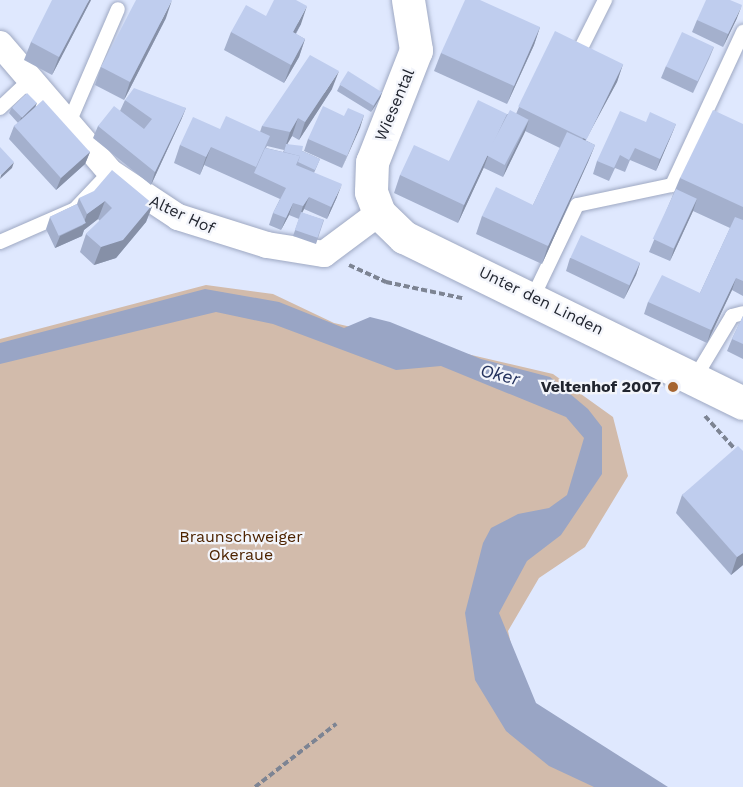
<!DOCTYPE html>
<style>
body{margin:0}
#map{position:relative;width:743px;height:787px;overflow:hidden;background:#dfe8fe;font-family:"Work Sans",sans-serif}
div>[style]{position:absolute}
.green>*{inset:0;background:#d2bbab}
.water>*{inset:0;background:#99a5c5}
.path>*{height:4px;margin-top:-2px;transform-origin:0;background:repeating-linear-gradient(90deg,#7d8493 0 6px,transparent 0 9px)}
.roads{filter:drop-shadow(0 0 2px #9ea8c2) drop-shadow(0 0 2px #9ea8c2)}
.lane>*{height:14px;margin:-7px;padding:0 7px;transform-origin:7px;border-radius:7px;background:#fff}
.street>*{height:26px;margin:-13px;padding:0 13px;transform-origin:13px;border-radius:13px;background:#fff}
.secondary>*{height:33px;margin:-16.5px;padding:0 16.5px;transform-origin:16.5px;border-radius:16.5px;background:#fff}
.wall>*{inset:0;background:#a4b0cd}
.shaded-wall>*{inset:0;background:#8690a7}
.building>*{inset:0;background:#bfcdee;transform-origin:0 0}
.dots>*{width:16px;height:16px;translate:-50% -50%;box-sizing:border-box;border:3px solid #f3f5fb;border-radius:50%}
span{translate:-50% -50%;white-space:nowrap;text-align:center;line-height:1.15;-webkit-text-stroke:4.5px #f3f5fb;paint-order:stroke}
.street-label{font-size:16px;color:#21252f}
.poi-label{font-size:16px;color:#21252f;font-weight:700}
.right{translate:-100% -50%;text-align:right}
.park-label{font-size:16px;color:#4d2300}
.water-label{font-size:18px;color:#24325d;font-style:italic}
</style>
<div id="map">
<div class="green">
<i style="clip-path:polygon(206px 285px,273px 294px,334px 323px,553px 374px,613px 417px,628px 476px,585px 547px,539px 578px,508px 631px,526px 709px,654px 787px,0 787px,0 339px)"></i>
</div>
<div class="water">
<i style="clip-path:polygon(205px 289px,279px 302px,344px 328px,370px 317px,390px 322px,481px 359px,550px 377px,588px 409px,602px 427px,602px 474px,561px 535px,527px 561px,499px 613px,536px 703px,668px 787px,594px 787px,549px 766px,506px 731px,475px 680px,465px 613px,483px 543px,491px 528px,518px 514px,549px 508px,567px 495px,584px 438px,566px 417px,441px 366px,396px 370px,273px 324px,216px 312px,0 364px,0 343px)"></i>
</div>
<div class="path">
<i style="left:349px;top:265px;width:41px;rotate:24.7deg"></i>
<i style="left:386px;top:282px;width:78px;rotate:11.9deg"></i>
<i style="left:705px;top:416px;width:57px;rotate:47.9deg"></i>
<i style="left:255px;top:787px;width:103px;rotate:-37.9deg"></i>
</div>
<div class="roads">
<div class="lane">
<i style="left:577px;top:56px;width:63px;rotate:-63.4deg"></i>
<i style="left:0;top:108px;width:40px;rotate:-43deg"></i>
<i style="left:68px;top:125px;width:126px;rotate:-66.7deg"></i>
<i style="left:0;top:242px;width:82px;rotate:-23.7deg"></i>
<i style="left:75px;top:209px;width:51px;rotate:-46.6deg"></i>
<i style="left:533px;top:297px;width:102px;rotate:-64.4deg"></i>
<i style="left:577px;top:205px;width:97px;rotate:-11.9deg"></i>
<i style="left:672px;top:185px;width:169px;rotate:-65.1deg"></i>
<i style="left:696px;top:376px;width:70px;rotate:-59deg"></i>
<i style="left:732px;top:316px;width:11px;rotate:-15deg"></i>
</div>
<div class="street">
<i style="left:0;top:44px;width:169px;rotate:49.3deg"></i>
<i style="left:110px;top:172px;width:82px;rotate:33.5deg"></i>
<i style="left:178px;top:217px;width:93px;rotate:17.5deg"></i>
<i style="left:267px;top:245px;width:58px;rotate:9deg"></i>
<i style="left:324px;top:254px;width:69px;rotate:-36.7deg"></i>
</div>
<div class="secondary">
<i style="left:408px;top:0;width:51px;rotate:80.9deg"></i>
<i style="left:416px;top:50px;width:120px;rotate:111.4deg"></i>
<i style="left:372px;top:162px;width:30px;rotate:92deg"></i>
<i style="left:371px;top:192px;width:22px;rotate:69deg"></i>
<i style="left:379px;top:213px;width:35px;rotate:44deg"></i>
<i style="left:404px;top:237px;width:377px;rotate:26.1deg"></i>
</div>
</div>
<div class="wall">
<i style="clip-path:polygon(91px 0,52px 75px,24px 60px,31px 42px)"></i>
<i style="clip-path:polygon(266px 16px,301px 24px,296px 34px,305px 39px,299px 57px,284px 83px,224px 50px,231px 32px)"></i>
<i style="clip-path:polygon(166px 18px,124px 100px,95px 85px,101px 67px)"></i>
<i style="clip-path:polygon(737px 18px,723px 47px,692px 32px,697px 20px)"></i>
<i style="clip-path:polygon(540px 27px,534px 45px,507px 104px,434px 71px,441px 53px)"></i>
<i style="clip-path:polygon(714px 47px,709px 59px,693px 93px,661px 78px,666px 66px)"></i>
<i style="clip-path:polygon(623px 64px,617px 82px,585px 140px,595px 145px,588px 162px,542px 264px,476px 234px,482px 216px,533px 205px,560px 148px,525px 131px,503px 177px,484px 168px,484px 167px,458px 223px,394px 193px,400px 175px,449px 161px,507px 114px,516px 114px,519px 107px)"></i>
<i style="clip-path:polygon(340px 85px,382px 92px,380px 98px,371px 112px,337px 91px)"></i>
<i style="clip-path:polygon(evenodd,332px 89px,299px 140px,292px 136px,287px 144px,320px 159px,314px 173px,337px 197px,327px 219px,304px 209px,302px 213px,324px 220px,316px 244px,293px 236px,299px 219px,289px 215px,281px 230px,269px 225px,273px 213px,280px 199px,204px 165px,200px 175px,174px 163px,180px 145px,220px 129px,260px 132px,262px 126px,332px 89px,267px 146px,284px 150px,283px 152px,266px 148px,267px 146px)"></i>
<i style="clip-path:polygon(125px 100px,186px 108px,181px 120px,151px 185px,93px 138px,98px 126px,120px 111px)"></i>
<i style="clip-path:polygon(37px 103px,35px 107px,90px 152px,85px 164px,56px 190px,9px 139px,14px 126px,18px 123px,9px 113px,12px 107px)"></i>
<i style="clip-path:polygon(364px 115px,342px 168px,304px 151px,308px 139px,344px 116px)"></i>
<i style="clip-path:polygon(646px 122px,676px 124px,656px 171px,630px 160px,625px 172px,615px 168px,609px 181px,593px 174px,597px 161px)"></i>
<i style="clip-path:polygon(743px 124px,743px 296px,732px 290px,707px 343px,644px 314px,648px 302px,700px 293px,730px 228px,693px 211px,670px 261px,649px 252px,680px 178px)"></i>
<i style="clip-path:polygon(79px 198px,153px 204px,146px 222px,116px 258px,94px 265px,80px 252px,86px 234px,100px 221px,98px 219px,84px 230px,82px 236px,55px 248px,46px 229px,50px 217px,77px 204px)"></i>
<i style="clip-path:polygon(570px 258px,640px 263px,636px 275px,624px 299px,566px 271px)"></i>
<i style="clip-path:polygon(743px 316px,743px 359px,727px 351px,732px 339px)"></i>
<i style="clip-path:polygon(743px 451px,743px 565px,731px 575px,676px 513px,682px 495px)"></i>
</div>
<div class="shaded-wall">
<i style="clip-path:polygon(89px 0,91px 0,52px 75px,59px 57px)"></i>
<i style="clip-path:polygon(172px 0,166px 18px,124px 100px,130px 82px)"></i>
<i style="clip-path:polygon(742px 5px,737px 18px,723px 47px,728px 34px)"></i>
<i style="clip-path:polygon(307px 6px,301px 24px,286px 50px,293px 32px)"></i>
<i style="clip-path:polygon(540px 27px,534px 45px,507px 104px,514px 86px)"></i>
<i style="clip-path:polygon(305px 39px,299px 57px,284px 83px,291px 65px)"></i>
<i style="clip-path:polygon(623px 64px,617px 82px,577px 156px,583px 138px)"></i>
<i style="clip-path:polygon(339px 71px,332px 89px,299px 140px,305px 122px)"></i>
<i style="clip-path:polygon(382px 92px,380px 98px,371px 112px,374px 106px)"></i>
<i style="clip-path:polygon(37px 103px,34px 109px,19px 124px,21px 118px)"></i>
<i style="clip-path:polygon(186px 108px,181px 120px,151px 185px,155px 172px)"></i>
<i style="clip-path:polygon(507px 114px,488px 156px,484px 167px,458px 223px,464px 205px)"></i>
<i style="clip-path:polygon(364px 115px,360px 128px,342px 168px,347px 156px)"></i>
<i style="clip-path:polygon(298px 118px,292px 136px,285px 148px,290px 132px)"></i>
<i style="clip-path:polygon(529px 120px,525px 132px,503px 177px,507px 165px)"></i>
<i style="clip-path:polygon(676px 124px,671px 136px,656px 171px,660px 159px)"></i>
<i style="clip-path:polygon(595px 145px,588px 162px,542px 264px,548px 246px)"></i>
<i style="clip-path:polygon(211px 147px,204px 165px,200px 175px,206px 157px)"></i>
<i style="clip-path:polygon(90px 152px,85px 164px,56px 190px,61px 178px)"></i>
<i style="clip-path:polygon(14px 162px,12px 168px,0 179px,1px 175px)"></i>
<i style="clip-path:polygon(342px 184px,337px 197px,327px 219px,331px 207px)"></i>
<i style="clip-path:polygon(309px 197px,304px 209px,299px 219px,303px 206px)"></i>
<i style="clip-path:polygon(697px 199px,693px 211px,670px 261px,674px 249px)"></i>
<i style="clip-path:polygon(105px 201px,98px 219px,84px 230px,82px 236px,55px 248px,60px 236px,83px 225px,87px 214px)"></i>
<i style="clip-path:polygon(293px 203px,289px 215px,281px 230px,286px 218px)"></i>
<i style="clip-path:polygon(153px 204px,146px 222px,116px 258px,94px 265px,101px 247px)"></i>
<i style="clip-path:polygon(640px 263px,636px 275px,624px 299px,629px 287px)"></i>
<i style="clip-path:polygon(736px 278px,732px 290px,707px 343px,711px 330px)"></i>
<i style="clip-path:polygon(743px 553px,743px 565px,731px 575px,737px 557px)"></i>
</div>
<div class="building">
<i style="clip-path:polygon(52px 0,89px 0,59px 57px,31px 42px)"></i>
<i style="clip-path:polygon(136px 0,172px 0,130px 82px,101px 67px)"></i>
<i style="clip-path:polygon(274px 0,296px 0,307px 6px,293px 32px,305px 39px,291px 65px,231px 32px,246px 5px,266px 16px)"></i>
<i style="clip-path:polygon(465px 0,480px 0,540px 27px,514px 86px,441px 53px)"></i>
<i style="clip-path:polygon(706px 0,730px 0,742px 5px,728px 34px,697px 20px)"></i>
<i style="left:555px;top:31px;width:76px;height:84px;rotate:26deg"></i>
<i style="left:682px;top:32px;width:35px;height:38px;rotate:25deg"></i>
<i style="clip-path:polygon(310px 55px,339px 71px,305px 122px,298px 118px,290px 132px,262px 126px)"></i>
<i style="left:348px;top:71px;width:40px;height:16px;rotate:32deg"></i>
<i style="clip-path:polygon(134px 88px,186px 108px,155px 172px,98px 126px,114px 106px,144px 129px,152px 119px,125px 100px)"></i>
<i style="left:27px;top:93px;width:14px;height:21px;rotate:45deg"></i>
<i style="left:43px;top:100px;width:70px;height:39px;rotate:48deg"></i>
<i style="clip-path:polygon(478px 100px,507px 114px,464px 205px,400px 175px,414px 145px,449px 161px)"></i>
<i style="clip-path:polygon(323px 106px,344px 116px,348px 108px,364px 115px,347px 156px,308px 139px)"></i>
<i style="left:510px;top:110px;width:21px;height:51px;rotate:28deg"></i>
<i style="clip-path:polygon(713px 110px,743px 124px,743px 207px,680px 178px)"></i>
<i style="clip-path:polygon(620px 111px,646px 122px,650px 112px,676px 124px,660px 159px,635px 148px,629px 160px,620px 155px,614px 168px,597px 161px)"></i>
<i style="clip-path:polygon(226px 116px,270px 136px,256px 167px,211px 147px,206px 157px,180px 145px,193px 117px,220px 129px)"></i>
<i style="clip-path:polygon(567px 132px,595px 145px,548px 246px,482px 216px,496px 187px,533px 205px)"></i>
<i style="clip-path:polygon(286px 144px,303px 146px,302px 151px,320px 159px,315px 170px,298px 162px,300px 156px,284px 152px)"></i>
<i style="clip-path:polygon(0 147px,14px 162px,1px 175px,0 174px)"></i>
<i style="clip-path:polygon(265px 148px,300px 156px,296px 165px,342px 184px,331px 207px,309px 197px,303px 206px,293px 203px,286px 218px,273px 213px,286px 188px,254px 173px)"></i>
<i style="clip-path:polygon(112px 170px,153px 204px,123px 240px,101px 247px,86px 234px,112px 208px,105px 201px,87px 214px,79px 198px,94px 191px)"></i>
<i style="left:676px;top:189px;width:23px;height:55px;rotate:25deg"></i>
<i style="left:77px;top:204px;width:21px;height:30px;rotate:65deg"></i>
<i style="left:301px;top:212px;width:24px;height:19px;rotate:19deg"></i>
<i style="clip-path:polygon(735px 217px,743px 220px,743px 281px,736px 278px,711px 330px,648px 302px,662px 275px,700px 293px)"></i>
<i style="left:581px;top:235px;width:65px;height:25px;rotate:25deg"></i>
<i style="clip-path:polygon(743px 316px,743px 344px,732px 339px)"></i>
<i style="clip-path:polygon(738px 446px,743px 451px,743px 553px,737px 557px,682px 495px)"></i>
</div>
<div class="dots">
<i style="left:673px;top:387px;background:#a66531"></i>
</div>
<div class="street-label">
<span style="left:395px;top:105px;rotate:-67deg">Wiesental</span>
<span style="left:182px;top:215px;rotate:25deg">Alter Hof</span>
<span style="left:541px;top:301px;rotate:26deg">Unter den Linden</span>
</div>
<div class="poi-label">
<span class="right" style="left:661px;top:387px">Veltenhof 2007</span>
</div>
<div class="park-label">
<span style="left:241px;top:546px">Braunschweiger<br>Okeraue</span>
</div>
<div class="water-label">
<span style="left:500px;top:375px;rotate:14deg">Oker</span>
</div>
</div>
